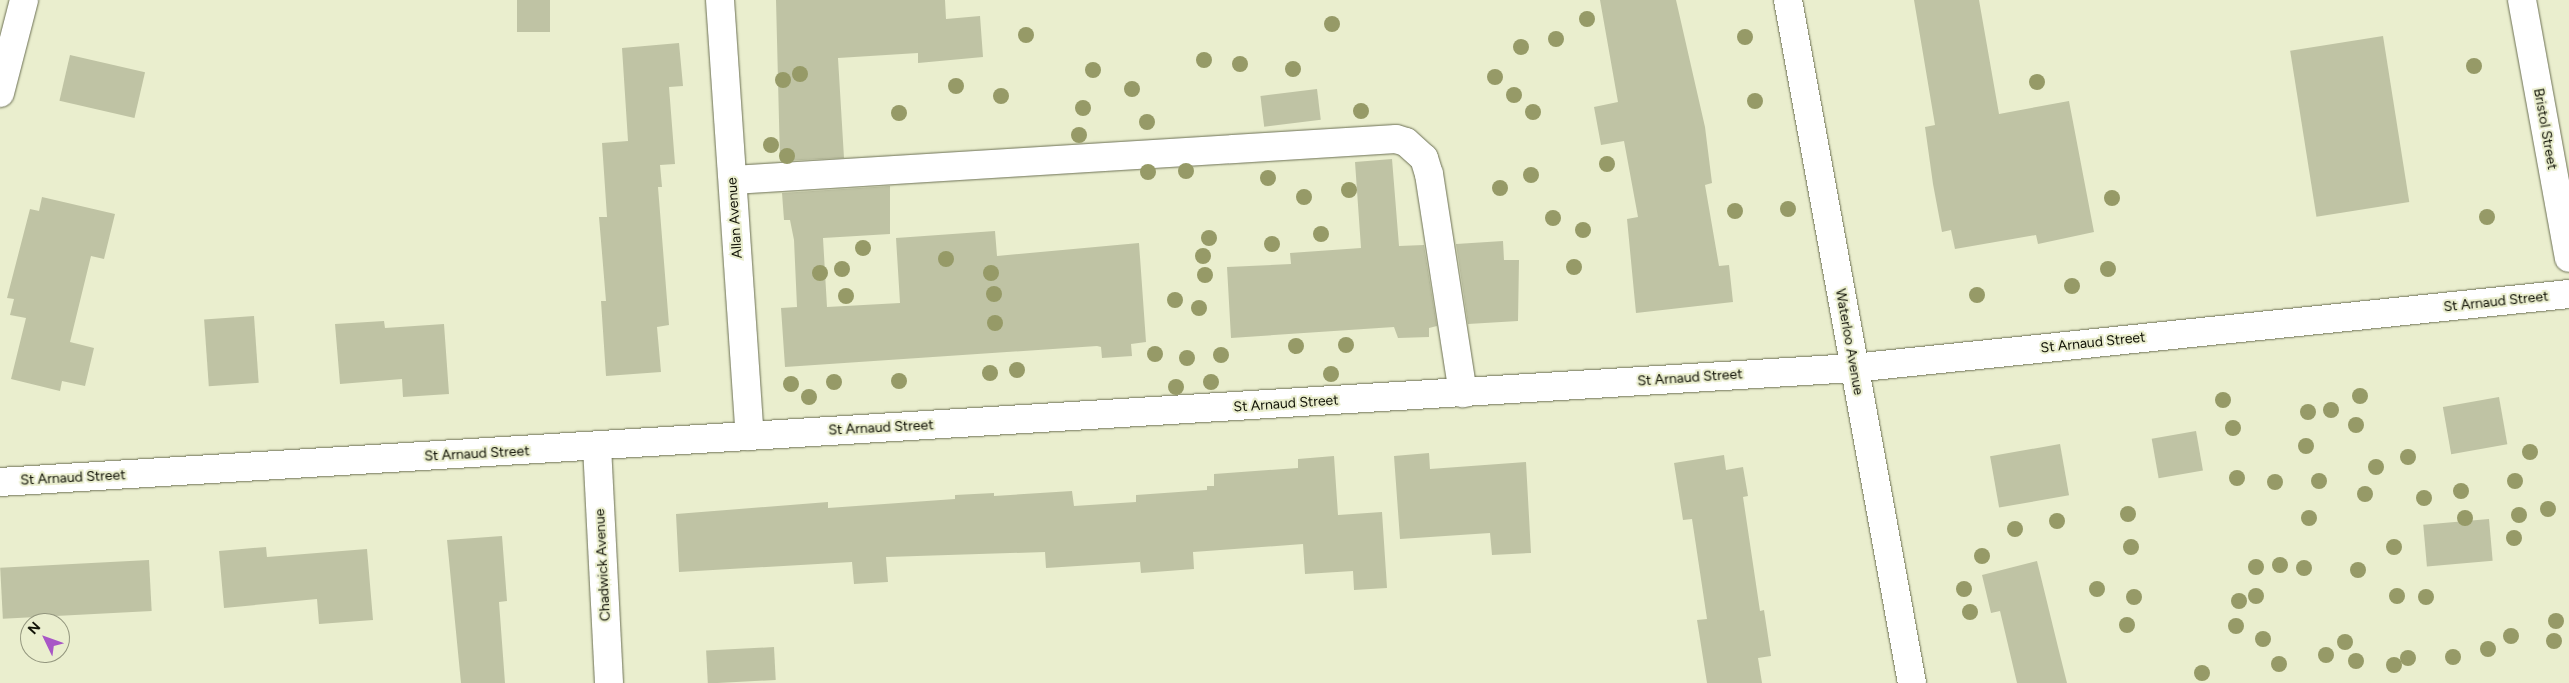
<!DOCTYPE html>
<style>
body{margin:0}
#map{position:relative;width:2569px;height:683px;overflow:hidden;background:#eaeece;font-family:Figtree,sans-serif}
div>[style]{position:absolute}
.building>*{inset:0;background:#bfc3a4;transform-origin:0 0}
.roads{filter:drop-shadow(0 0 1px #6c7054) drop-shadow(0 0 1px #6c7054)}
.minor>*{height:28px;margin:-14px;padding:0 14px;transform-origin:14px;border-radius:14px;background:#fff}
.trees>*{width:16px;height:16px;margin:-8px;border-radius:50%;background:#969a67}
span{translate:-50% -50%;white-space:nowrap;text-align:center;line-height:1.15;-webkit-text-stroke:4px #eaeece;paint-order:stroke}
.street-label{font-size:14px;color:#111207}
.north{position:absolute;left:20px;top:613px;width:50px;height:50px;box-sizing:border-box;background:#eaeece;border:1px solid #93967e;border-radius:50%;rotate:312deg;font-size:14px;font-weight:700;line-height:20px;text-align:center;color:#111207}
.north::after{content:'';display:block;margin:auto;width:18px;height:22px;background:#a856c6;clip-path:polygon(50% 0,100% 100%,50% 72%,0 100%)}
</style>
<div id="map">
<div class="building">
<i style="left:517px;top:0;width:33px;height:32px"></i>
<i style="clip-path:polygon(776px 0,945px 0,946px 19px,980px 16px,983px 57px,918px 63px,918px 53px,838px 58px,844px 158px,780px 161px)"></i>
<i style="clip-path:polygon(1600px 0,1676px 0,1705px 127px,1712px 183px,1705px 185px,1719px 266px,1729px 265px,1733px 302px,1636px 313px,1627px 219px,1638px 217px,1624px 141px,1601px 145px,1594px 107px,1618px 102px)"></i>
<i style="clip-path:polygon(1914px 0,1979px 0,1999px 114px,2069px 101px,2094px 232px,2038px 244px,2036px 235px,1955px 249px,1951px 230px,1942px 232px,1933px 184px,1925px 127px,1935px 125px)"></i>
<i style="left:2383px;top:36px;width:168px;height:94px;rotate:81deg"></i>
<i style="clip-path:polygon(679px 43px,683px 86px,669px 87px,675px 164px,660px 165px,662px 187px,658px 187px,669px 325px,657px 327px,661px 372px,606px 376px,601px 301px,606px 301px,599px 217px,607px 217px,602px 143px,628px 141px,622px 48px)"></i>
<i style="left:70px;top:55px;width:77px;height:47px;rotate:13deg"></i>
<i style="left:1317px;top:89px;width:31px;height:57px;rotate:83deg"></i>
<i style="clip-path:polygon(1392px 159px,1399px 246px,1424px 245px,1437px 326px,1429px 328px,1429px 337px,1398px 338px,1394px 327px,1231px 338px,1227px 267px,1291px 264px,1290px 253px,1361px 248px,1355px 162px)"></i>
<i style="clip-path:polygon(890px 186px,890px 234px,823px 238px,827px 307px,900px 303px,896px 238px,995px 231px,997px 256px,1139px 243px,1146px 342px,1131px 344px,1132px 356px,1102px 358px,1101px 347px,1097px 346px,785px 367px,781px 308px,797px 307px,794px 240px,790px 220px,784px 220px,782px 193px)"></i>
<i style="clip-path:polygon(42px 197px,115px 214px,104px 259px,91px 256px,70px 342px,94px 348px,85px 386px,62px 381px,60px 391px,11px 379px,26px 318px,10px 315px,14px 299px,7px 298px,30px 209px,39px 211px)"></i>
<i style="clip-path:polygon(1503px 241px,1504px 260px,1519px 260px,1518px 321px,1468px 324px,1456px 244px)"></i>
<i style="left:254px;top:316px;width:67px;height:50px;rotate:86deg"></i>
<i style="clip-path:polygon(384px 321px,385px 328px,444px 324px,449px 394px,403px 397px,402px 379px,340px 384px,335px 324px)"></i>
<i style="left:2499px;top:397px;width:48px;height:57px;rotate:80deg"></i>
<i style="left:2196px;top:431px;width:40px;height:45px;rotate:80deg"></i>
<i style="left:2060px;top:444px;width:52px;height:71px;rotate:80deg"></i>
<i style="clip-path:polygon(1429px 453px,1430px 469px,1526px 462px,1531px 553px,1492px 555px,1490px 533px,1400px 539px,1394px 456px)"></i>
<i style="clip-path:polygon(1724px 455px,1726px 470px,1743px 467px,1748px 496px,1743px 497px,1760px 611px,1764px 610px,1771px 656px,1758px 658px,1762px 683px,1707px 683px,1697px 620px,1707px 619px,1692px 519px,1683px 520px,1674px 463px)"></i>
<i style="clip-path:polygon(1334px 456px,1338px 515px,1382px 512px,1387px 588px,1354px 590px,1353px 571px,1305px 574px,1303px 544px,1193px 552px,1194px 569px,1141px 573px,1140px 562px,1046px 568px,1045px 552px,886px 557px,888px 582px,854px 584px,852px 562px,679px 572px,676px 514px,828px 502px,828px 508px,955px 499px,955px 495px,994px 493px,994px 496px,1072px 491px,1074px 506px,1136px 502px,1136px 495px,1207px 490px,1207px 486px,1214px 486px,1214px 474px,1298px 468px,1298px 459px)"></i>
<i style="left:2489px;top:519px;width:42px;height:66px;rotate:85deg"></i>
<i style="clip-path:polygon(502px 536px,507px 601px,499px 602px,505px 683px,461px 683px,447px 540px)"></i>
<i style="clip-path:polygon(266px 547px,267px 557px,367px 549px,373px 620px,319px 624px,317px 599px,224px 608px,219px 551px)"></i>
<i style="left:149px;top:560px;width:51px;height:149px;rotate:87deg"></i>
<i style="clip-path:polygon(2037px 561px,2058px 647px,2067px 683px,2017px 683px,2000px 611px,1991px 613px,1982px 575px)"></i>
<i style="left:774px;top:647px;width:33px;height:68px;rotate:87deg"></i>
</div>
<div class="roads">
<div class="minor">
<i style="left:720px;top:0;width:437px;rotate:86.1deg"></i>
<i style="left:1788px;top:0;width:694px;rotate:79.71deg"></i>
<i style="left:2522px;top:0;width:262px;rotate:79.7deg"></i>
<i style="left:0;top:93px;width:96px;rotate:-75.5deg"></i>
<i style="left:733px;top:180px;width:664px;rotate:-3.54deg"></i>
<i style="left:1396px;top:139px;width:10px;rotate:17deg"></i>
<i style="left:1406px;top:142px;width:24px;rotate:42deg"></i>
<i style="left:1424px;top:158px;width:17px;rotate:73deg"></i>
<i style="left:1429px;top:174px;width:222px;rotate:81.2deg"></i>
<i style="left:597px;top:446px;width:237px;rotate:87.1deg"></i>
<i style="left:0;top:482px;width:1857px;rotate:-3.52deg"></i>
<i style="left:1853px;top:368px;width:720px;rotate:-5.9deg"></i>
</div>
</div>
<div class="trees">
<i style="left:1587px;top:19px"></i>
<i style="left:1332px;top:24px"></i>
<i style="left:1026px;top:35px"></i>
<i style="left:1745px;top:37px"></i>
<i style="left:1556px;top:39px"></i>
<i style="left:1521px;top:47px"></i>
<i style="left:1204px;top:60px"></i>
<i style="left:1240px;top:64px"></i>
<i style="left:2474px;top:66px"></i>
<i style="left:1293px;top:69px"></i>
<i style="left:1093px;top:70px"></i>
<i style="left:800px;top:74px"></i>
<i style="left:1495px;top:77px"></i>
<i style="left:783px;top:80px"></i>
<i style="left:2037px;top:82px"></i>
<i style="left:956px;top:86px"></i>
<i style="left:1132px;top:89px"></i>
<i style="left:1514px;top:95px"></i>
<i style="left:1001px;top:96px"></i>
<i style="left:1755px;top:101px"></i>
<i style="left:1083px;top:108px"></i>
<i style="left:1361px;top:111px"></i>
<i style="left:1533px;top:112px"></i>
<i style="left:899px;top:113px"></i>
<i style="left:1147px;top:122px"></i>
<i style="left:1079px;top:135px"></i>
<i style="left:771px;top:145px"></i>
<i style="left:787px;top:156px"></i>
<i style="left:1607px;top:164px"></i>
<i style="left:1186px;top:171px"></i>
<i style="left:1148px;top:172px"></i>
<i style="left:1531px;top:175px"></i>
<i style="left:1268px;top:178px"></i>
<i style="left:1500px;top:188px"></i>
<i style="left:1349px;top:190px"></i>
<i style="left:1304px;top:197px"></i>
<i style="left:2112px;top:198px"></i>
<i style="left:1788px;top:209px"></i>
<i style="left:1735px;top:211px"></i>
<i style="left:2487px;top:217px"></i>
<i style="left:1553px;top:218px"></i>
<i style="left:1583px;top:230px"></i>
<i style="left:1321px;top:234px"></i>
<i style="left:1209px;top:238px"></i>
<i style="left:1272px;top:244px"></i>
<i style="left:863px;top:248px"></i>
<i style="left:1203px;top:256px"></i>
<i style="left:946px;top:259px"></i>
<i style="left:1574px;top:267px"></i>
<i style="left:842px;top:269px"></i>
<i style="left:2108px;top:269px"></i>
<i style="left:820px;top:273px"></i>
<i style="left:991px;top:273px"></i>
<i style="left:1205px;top:275px"></i>
<i style="left:2072px;top:286px"></i>
<i style="left:994px;top:294px"></i>
<i style="left:1977px;top:295px"></i>
<i style="left:846px;top:296px"></i>
<i style="left:1175px;top:300px"></i>
<i style="left:1199px;top:308px"></i>
<i style="left:995px;top:323px"></i>
<i style="left:1346px;top:345px"></i>
<i style="left:1296px;top:346px"></i>
<i style="left:1155px;top:354px"></i>
<i style="left:1221px;top:355px"></i>
<i style="left:1187px;top:358px"></i>
<i style="left:1017px;top:370px"></i>
<i style="left:990px;top:373px"></i>
<i style="left:1331px;top:374px"></i>
<i style="left:899px;top:381px"></i>
<i style="left:834px;top:382px"></i>
<i style="left:1211px;top:382px"></i>
<i style="left:791px;top:384px"></i>
<i style="left:1176px;top:387px"></i>
<i style="left:2360px;top:396px"></i>
<i style="left:809px;top:397px"></i>
<i style="left:2223px;top:400px"></i>
<i style="left:2331px;top:410px"></i>
<i style="left:2308px;top:412px"></i>
<i style="left:2356px;top:425px"></i>
<i style="left:2233px;top:428px"></i>
<i style="left:2306px;top:446px"></i>
<i style="left:2530px;top:452px"></i>
<i style="left:2408px;top:457px"></i>
<i style="left:2376px;top:467px"></i>
<i style="left:2237px;top:478px"></i>
<i style="left:2319px;top:481px"></i>
<i style="left:2515px;top:481px"></i>
<i style="left:2275px;top:482px"></i>
<i style="left:2461px;top:491px"></i>
<i style="left:2365px;top:494px"></i>
<i style="left:2424px;top:498px"></i>
<i style="left:2548px;top:509px"></i>
<i style="left:2128px;top:514px"></i>
<i style="left:2519px;top:515px"></i>
<i style="left:2309px;top:518px"></i>
<i style="left:2465px;top:518px"></i>
<i style="left:2057px;top:521px"></i>
<i style="left:2015px;top:529px"></i>
<i style="left:2514px;top:538px"></i>
<i style="left:2131px;top:547px"></i>
<i style="left:2394px;top:547px"></i>
<i style="left:1982px;top:556px"></i>
<i style="left:2280px;top:565px"></i>
<i style="left:2256px;top:567px"></i>
<i style="left:2304px;top:568px"></i>
<i style="left:2358px;top:570px"></i>
<i style="left:1964px;top:589px"></i>
<i style="left:2097px;top:589px"></i>
<i style="left:2256px;top:596px"></i>
<i style="left:2397px;top:596px"></i>
<i style="left:2134px;top:597px"></i>
<i style="left:2426px;top:597px"></i>
<i style="left:2239px;top:601px"></i>
<i style="left:1970px;top:612px"></i>
<i style="left:2556px;top:621px"></i>
<i style="left:2127px;top:625px"></i>
<i style="left:2236px;top:626px"></i>
<i style="left:2511px;top:636px"></i>
<i style="left:2263px;top:639px"></i>
<i style="left:2554px;top:641px"></i>
<i style="left:2345px;top:642px"></i>
<i style="left:2488px;top:649px"></i>
<i style="left:2326px;top:655px"></i>
<i style="left:2453px;top:657px"></i>
<i style="left:2408px;top:658px"></i>
<i style="left:2356px;top:661px"></i>
<i style="left:2279px;top:664px"></i>
<i style="left:2394px;top:665px"></i>
<i style="left:2202px;top:673px"></i>
</div>
<div class="street-label">
<span style="left:2545px;top:129px;rotate:80deg">Bristol Street</span>
<span style="left:735px;top:218px;rotate:-94deg">Allan Avenue</span>
<span style="left:2496px;top:302px;rotate:-6deg">St Arnaud Street</span>
<span style="left:1849px;top:342px;rotate:80deg">Waterloo Avenue</span>
<span style="left:2093px;top:343px;rotate:-6deg">St Arnaud Street</span>
<span style="left:1690px;top:378px;rotate:-4deg">St Arnaud Street</span>
<span style="left:1286px;top:404px;rotate:-4deg">St Arnaud Street</span>
<span style="left:881px;top:428px;rotate:-3deg">St Arnaud Street</span>
<span style="left:477px;top:454px;rotate:-3deg">St Arnaud Street</span>
<span style="left:73px;top:478px;rotate:-3deg">St Arnaud Street</span>
<span style="left:603px;top:565px;rotate:-93deg">Chadwick Avenue</span>
</div>
<div class="north">N</div>
</div>
